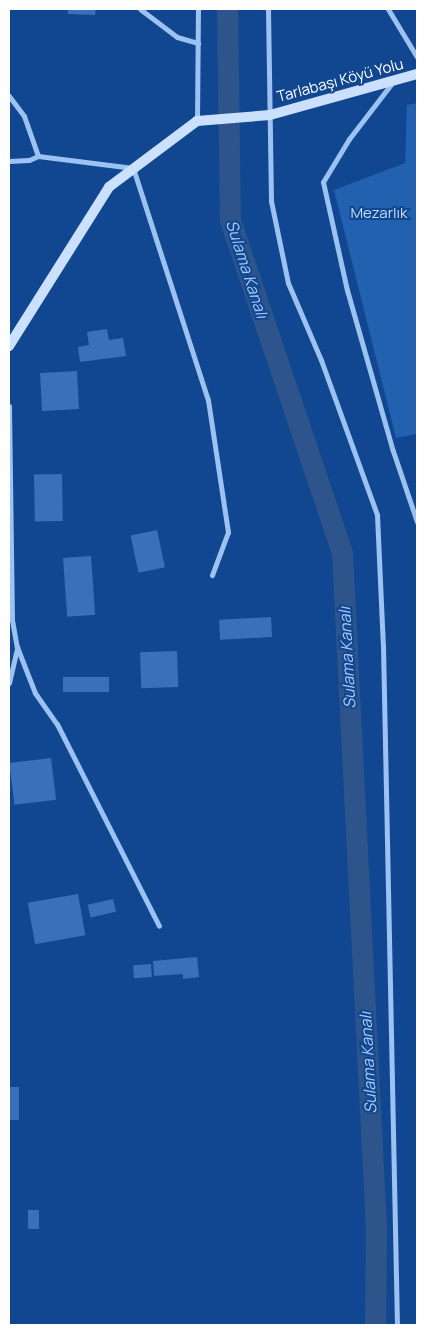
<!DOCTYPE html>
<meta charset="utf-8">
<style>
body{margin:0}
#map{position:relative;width:426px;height:1334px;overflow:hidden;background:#114790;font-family:Manrope,sans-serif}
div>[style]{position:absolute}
.green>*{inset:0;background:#2261b0}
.canal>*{height:21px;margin:-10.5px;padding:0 10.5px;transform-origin:10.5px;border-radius:10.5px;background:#2d558b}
.building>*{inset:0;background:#3971b9;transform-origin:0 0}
.street>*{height:5px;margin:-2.5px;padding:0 2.5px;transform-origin:2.5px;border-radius:2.5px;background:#9cc2f2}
.secondary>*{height:10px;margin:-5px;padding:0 5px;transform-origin:5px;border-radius:5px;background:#cbe0fc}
span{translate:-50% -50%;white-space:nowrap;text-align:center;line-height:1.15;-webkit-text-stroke:4px #114790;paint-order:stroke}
.street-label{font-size:15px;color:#fff}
.park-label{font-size:15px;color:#c3ddfd}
.water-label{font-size:16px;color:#a8ccfa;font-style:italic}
.frame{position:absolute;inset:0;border:10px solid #fff;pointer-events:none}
</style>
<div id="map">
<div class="green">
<i style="clip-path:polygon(417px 103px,417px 434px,396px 438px,334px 190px,405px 163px,407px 105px)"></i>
</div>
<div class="canal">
<i style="left:227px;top:9px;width:211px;rotate:89.2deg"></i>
<i style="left:230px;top:220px;width:351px;rotate:71.4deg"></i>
<i style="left:342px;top:553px;width:678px;rotate:87.12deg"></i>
<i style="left:376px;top:1230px;width:95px;rotate:90.6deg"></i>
</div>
<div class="building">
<i style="clip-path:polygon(68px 9px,96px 9px,95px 15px,68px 14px)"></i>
<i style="clip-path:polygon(107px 329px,109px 340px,123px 338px,126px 356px,80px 362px,78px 347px,89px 345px,87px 332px)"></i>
<i style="left:77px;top:371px;width:38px;height:37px;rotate:87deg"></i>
<i style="left:62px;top:474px;width:47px;height:28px;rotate:89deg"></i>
<i style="left:157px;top:530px;width:38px;height:27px;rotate:78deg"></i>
<i style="left:91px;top:556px;width:59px;height:28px;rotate:86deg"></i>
<i style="left:271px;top:617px;width:20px;height:52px;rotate:87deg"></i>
<i style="left:177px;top:651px;width:36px;height:37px;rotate:88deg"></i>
<i style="left:63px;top:677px;width:46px;height:15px"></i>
<i style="left:51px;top:758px;width:42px;height:42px;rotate:83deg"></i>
<i style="left:78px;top:894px;width:42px;height:51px;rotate:80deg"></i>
<i style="left:113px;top:899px;width:13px;height:26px;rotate:77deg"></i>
<i style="clip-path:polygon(197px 957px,199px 977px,183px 979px,183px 974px,154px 976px,153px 961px)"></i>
<i style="left:151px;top:964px;width:13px;height:18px;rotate:86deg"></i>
<i style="left:9px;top:1087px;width:10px;height:33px"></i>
<i style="left:28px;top:1210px;width:11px;height:19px"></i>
</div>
<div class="street">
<i style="left:140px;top:9px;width:46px;rotate:37.1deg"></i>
<i style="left:177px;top:37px;width:22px;rotate:16deg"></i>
<i style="left:268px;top:9px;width:192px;rotate:89.1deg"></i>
<i style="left:271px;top:201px;width:84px;rotate:78.3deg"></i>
<i style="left:288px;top:283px;width:84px;rotate:66.8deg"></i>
<i style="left:321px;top:360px;width:165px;rotate:70.1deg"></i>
<i style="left:377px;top:515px;width:131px;rotate:87.4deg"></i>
<i style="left:383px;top:646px;width:679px;rotate:88.82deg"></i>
<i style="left:388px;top:9px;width:56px;rotate:58.9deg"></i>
<i style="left:392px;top:83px;width:71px;rotate:127.5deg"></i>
<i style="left:349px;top:139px;width:50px;rotate:121.2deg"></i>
<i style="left:323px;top:182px;width:111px;rotate:77.5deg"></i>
<i style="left:347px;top:290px;width:167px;rotate:74.1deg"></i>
<i style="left:393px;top:451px;width:75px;rotate:71.3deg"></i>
<i style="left:9px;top:96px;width:25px;rotate:53deg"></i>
<i style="left:24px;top:116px;width:42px;rotate:70.7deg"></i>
<i style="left:197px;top:121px;width:112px;rotate:-89.5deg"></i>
<i style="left:9px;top:161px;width:20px;rotate:-3deg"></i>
<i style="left:29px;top:160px;width:10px;rotate:-24deg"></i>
<i style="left:38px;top:156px;width:96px;rotate:7.2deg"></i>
<i style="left:133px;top:168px;width:244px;rotate:72.1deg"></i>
<i style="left:208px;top:400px;width:134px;rotate:81.4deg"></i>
<i style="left:228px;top:532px;width:46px;rotate:110.4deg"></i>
<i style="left:9px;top:406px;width:214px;rotate:89.2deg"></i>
<i style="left:12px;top:620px;width:27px;rotate:80deg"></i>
<i style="left:17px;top:647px;width:49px;rotate:68.6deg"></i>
<i style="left:35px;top:693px;width:38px;rotate:55deg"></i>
<i style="left:57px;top:724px;width:226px;rotate:63.2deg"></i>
<i style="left:9px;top:683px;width:37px;rotate:-77deg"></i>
</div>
<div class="secondary">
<i style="left:9px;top:346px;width:188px;rotate:-57.8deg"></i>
<i style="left:109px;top:187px;width:110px;rotate:-36.9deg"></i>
<i style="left:197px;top:121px;width:73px;rotate:-4.7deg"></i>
<i style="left:270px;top:115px;width:153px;rotate:-15.6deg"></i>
</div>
<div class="street-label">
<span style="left:340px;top:80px;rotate:-15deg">Tarlabaşı Köyü Yolu</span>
</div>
<div class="park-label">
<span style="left:379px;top:213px">Mezarlık</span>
</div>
<div class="water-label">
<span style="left:247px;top:269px;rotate:72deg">Sulama Kanalı</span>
<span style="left:347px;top:658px;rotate:-93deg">Sulama Kanalı</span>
<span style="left:368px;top:1063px;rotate:-93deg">Sulama Kanalı</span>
</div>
<div class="frame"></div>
</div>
